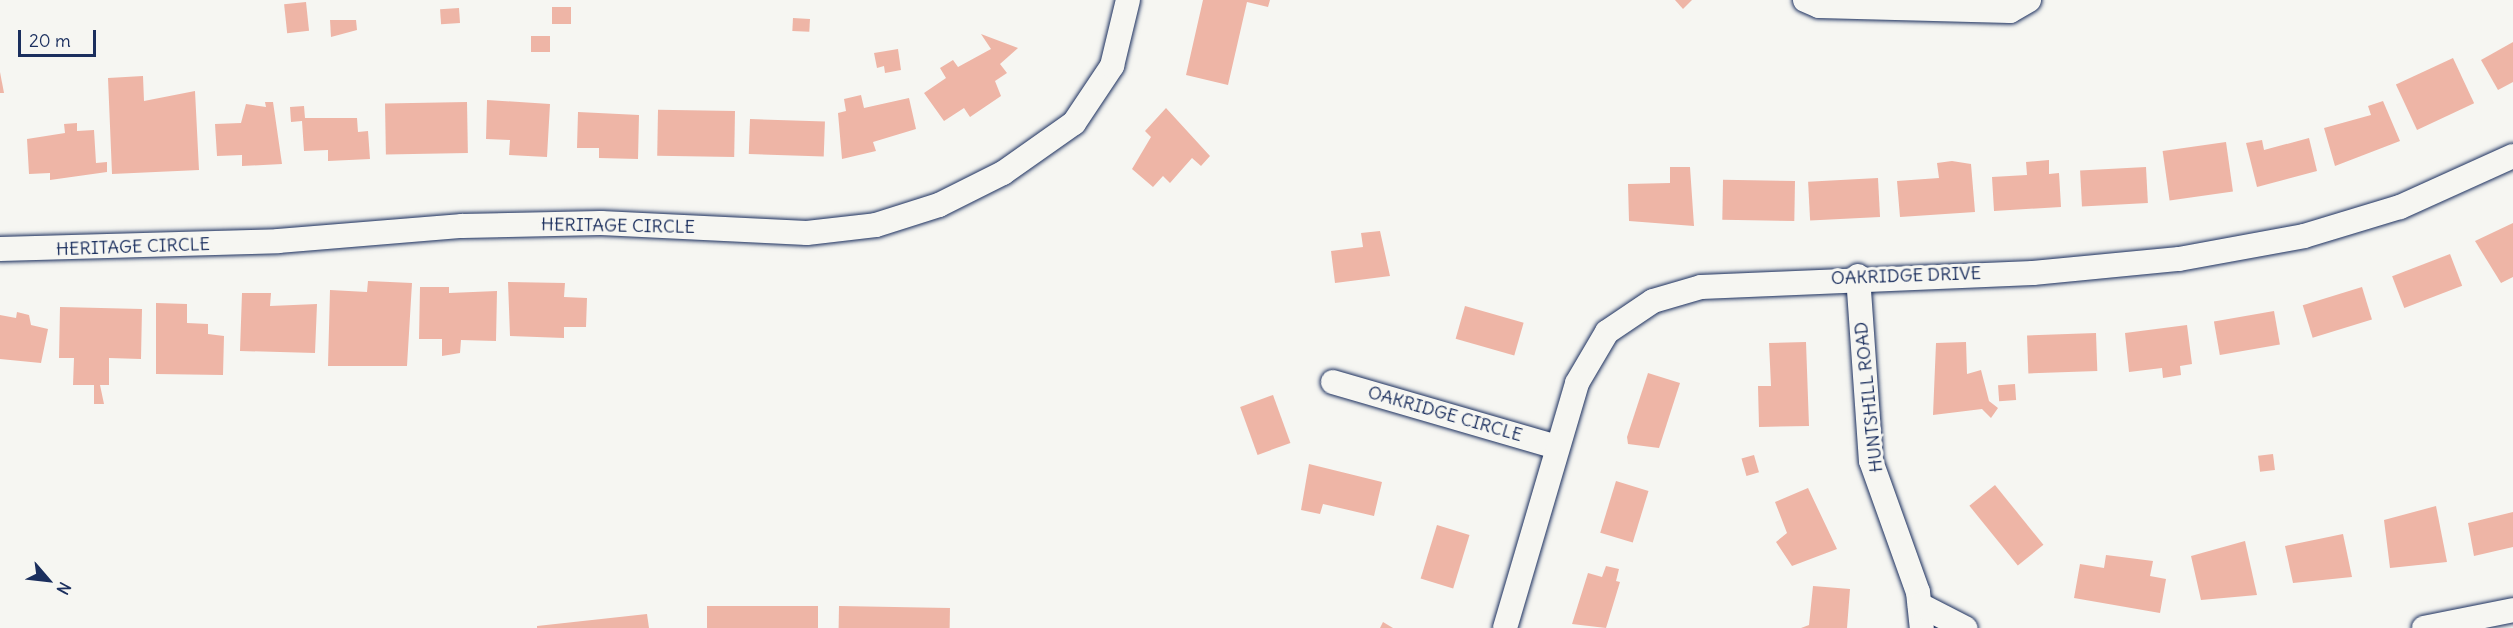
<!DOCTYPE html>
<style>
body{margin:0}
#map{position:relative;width:2513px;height:628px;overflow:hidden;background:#f6f6f2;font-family:Delius,sans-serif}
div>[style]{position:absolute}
.building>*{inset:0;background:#eeb5a6;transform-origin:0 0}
.roads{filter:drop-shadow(0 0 2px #1b2f5e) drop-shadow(0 0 2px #1b2f5e)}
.minor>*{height:24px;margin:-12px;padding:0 12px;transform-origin:12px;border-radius:12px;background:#f6f6f2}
span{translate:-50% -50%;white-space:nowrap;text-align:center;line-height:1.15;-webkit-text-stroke:6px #f6f6f2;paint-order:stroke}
.street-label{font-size:18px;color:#1b2f5e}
.north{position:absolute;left:18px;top:550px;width:60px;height:60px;-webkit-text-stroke:4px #f6f6f2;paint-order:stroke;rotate:118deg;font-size:16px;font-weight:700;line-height:24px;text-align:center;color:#1b2f5e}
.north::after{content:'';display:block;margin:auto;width:21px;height:27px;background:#1b2f5e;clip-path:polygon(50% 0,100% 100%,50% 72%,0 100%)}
.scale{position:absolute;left:18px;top:30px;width:78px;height:27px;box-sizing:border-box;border:3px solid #1b2f5e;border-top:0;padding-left:8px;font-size:18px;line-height:21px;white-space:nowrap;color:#1b2f5e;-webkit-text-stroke:4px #f6f6f2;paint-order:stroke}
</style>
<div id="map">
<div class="building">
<i style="clip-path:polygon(1203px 0,1270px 0,1268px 7px,1247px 2px,1228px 85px,1186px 75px)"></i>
<i style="clip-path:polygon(1675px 0,1692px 0,1683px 9px)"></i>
<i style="left:306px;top:2px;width:29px;height:22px;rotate:84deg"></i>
<i style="left:571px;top:7px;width:17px;height:19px;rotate:90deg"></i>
<i style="left:459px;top:8px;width:15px;height:19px;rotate:86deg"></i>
<i style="left:793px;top:18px;width:17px;height:13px;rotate:3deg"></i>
<i style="clip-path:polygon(330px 20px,356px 20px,357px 30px,331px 37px)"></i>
<i style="clip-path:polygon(981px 34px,1018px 48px,1000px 64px,1007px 73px,995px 81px,1001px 96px,970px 117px,964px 108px,944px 121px,924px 93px,946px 78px,940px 68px,953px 60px,958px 67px,991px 49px)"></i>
<i style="left:531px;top:36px;width:19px;height:16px"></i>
<i style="clip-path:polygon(2513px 42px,2513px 82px,2498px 90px,2481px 60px)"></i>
<i style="clip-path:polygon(898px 49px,901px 70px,885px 73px,884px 66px,877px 68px,874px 53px)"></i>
<i style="left:2453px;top:58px;width:50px;height:63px;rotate:65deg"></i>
<i style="clip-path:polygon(0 72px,4px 93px,0 93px)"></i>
<i style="clip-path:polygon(143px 76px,144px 101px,195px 91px,199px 170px,112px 174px,108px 78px)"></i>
<i style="clip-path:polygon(861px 95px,864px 108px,909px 98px,916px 129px,873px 142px,876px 151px,842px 159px,838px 113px,846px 111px,844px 99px)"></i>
<i style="clip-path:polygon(487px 100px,550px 104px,547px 157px,509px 155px,510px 140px,486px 139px)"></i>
<i style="clip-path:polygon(2383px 101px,2400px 141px,2335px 166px,2324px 128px,2371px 115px,2368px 106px)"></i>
<i style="clip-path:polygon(265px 102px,273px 102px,282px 164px,242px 166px,242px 155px,217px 156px,215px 124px,241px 123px,246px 104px,266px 107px)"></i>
<i style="left:467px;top:102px;width:51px;height:82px;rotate:89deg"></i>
<i style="clip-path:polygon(304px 106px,305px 118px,357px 118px,358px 132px,368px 131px,370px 159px,328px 161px,328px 150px,304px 151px,302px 121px,291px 122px,290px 107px)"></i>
<i style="clip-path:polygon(1166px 108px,1210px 156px,1201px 166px,1192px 158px,1170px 183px,1163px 176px,1153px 187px,1132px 169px,1151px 137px,1145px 131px)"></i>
<i style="left:735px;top:111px;width:46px;height:77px;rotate:91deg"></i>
<i style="clip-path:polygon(578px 112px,639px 115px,638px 159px,599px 158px,599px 148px,577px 148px)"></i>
<i style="left:750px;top:119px;width:75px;height:35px;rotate:2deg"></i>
<i style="clip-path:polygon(77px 123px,77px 131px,94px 130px,96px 163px,107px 162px,107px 172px,50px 180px,50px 173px,29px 174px,27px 139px,65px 133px,64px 124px)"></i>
<i style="clip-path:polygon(2309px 138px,2317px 171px,2257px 187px,2246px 143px,2262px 140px,2264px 150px)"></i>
<i style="left:2226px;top:142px;width:50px;height:64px;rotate:82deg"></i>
<i style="clip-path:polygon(2049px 160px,2049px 174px,2059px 173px,2061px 207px,1994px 211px,1992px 177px,2027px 175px,2026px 162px)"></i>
<i style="clip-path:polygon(1952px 161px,1971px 164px,1975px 212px,1900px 217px,1897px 181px,1939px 178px,1937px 163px)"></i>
<i style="clip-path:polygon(1670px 167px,1690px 167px,1694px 226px,1629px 221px,1628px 184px,1670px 183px)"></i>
<i style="left:2146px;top:167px;width:36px;height:66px;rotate:87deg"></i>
<i style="left:1878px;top:178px;width:39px;height:70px;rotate:87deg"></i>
<i style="left:1795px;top:181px;width:40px;height:72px;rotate:91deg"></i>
<i style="clip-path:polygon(2513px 223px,2513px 277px,2501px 283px,2475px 241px)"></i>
<i style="clip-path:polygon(1380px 231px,1390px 276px,1335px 283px,1331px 251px,1363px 247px,1361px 233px)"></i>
<i style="left:2450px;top:254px;width:34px;height:62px;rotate:69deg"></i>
<i style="clip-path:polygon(368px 281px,412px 283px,407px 366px,328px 366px,330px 290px,367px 292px)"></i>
<i style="clip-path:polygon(508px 282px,565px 283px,564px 297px,587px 298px,586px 327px,564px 327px,564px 338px,510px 336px)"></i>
<i style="clip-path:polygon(420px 287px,449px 287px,449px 293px,497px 291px,496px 341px,461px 340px,460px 353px,442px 356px,442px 339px,419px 339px)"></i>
<i style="left:2362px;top:287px;width:34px;height:62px;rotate:73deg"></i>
<i style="clip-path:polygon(242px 293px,271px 293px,270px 306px,317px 304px,315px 353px,240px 351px)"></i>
<i style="clip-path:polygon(156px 303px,187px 304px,187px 323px,208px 324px,208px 334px,224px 336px,223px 375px,156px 374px)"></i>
<i style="left:1465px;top:306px;width:61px;height:34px;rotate:16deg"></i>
<i style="clip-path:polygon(60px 307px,142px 309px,141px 359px,109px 358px,109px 385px,100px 385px,104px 404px,94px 404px,94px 385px,73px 385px,74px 358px,59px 358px)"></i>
<i style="left:2274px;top:311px;width:34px;height:61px;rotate:80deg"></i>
<i style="clip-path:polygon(17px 312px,29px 315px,31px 325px,48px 329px,41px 363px,0 359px,0 315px,16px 318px)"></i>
<i style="clip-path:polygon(2187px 325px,2192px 364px,2180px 366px,2181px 375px,2163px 378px,2162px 368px,2129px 372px,2125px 333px)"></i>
<i style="left:2096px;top:333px;width:38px;height:69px;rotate:88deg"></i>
<i style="clip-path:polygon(1806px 342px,1809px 426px,1759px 427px,1758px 386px,1771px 386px,1769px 343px)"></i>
<i style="clip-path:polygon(1966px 342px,1967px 374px,1981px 370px,1989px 401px,1998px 408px,1991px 418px,1982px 409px,1933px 415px,1936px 343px)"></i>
<i style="clip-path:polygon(1648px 373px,1680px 383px,1659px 448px,1628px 444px,1627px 437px)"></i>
<i style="left:2015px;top:384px;width:16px;height:17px;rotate:86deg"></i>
<i style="left:1273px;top:395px;width:51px;height:35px;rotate:70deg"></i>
<i style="left:2273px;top:454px;width:16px;height:15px;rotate:83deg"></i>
<i style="left:1754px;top:455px;width:18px;height:13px;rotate:74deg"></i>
<i style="clip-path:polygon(1309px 464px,1382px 482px,1374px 516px,1323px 504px,1320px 514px,1301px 510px)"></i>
<i style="left:1616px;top:481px;width:34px;height:54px;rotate:17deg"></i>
<i style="left:1995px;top:485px;width:77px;height:33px;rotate:51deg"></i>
<i style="clip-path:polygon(1808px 488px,1837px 549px,1792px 566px,1776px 542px,1787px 533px,1775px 502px)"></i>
<i style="clip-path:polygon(2436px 506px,2447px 562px,2390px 568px,2384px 520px)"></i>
<i style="clip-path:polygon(2513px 512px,2513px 547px,2474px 556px,2468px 523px)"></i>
<i style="left:1437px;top:525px;width:34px;height:56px;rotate:17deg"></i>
<i style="clip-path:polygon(2343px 534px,2352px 577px,2293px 583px,2285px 546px)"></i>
<i style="clip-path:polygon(2245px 541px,2257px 595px,2201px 600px,2191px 556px)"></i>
<i style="clip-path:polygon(2106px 555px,2153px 561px,2150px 576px,2166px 579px,2160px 613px,2074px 598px,2080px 564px,2104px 568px)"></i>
<i style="clip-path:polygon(1606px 566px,1619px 569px,1616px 581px,1620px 582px,1606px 628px,1572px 624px,1588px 573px,1602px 577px)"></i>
<i style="clip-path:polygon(1813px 586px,1850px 589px,1847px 628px,1801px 628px,1809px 625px)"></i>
<i style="left:707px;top:606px;width:111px;height:22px"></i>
<i style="left:839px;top:606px;width:111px;height:22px;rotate:1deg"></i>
<i style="clip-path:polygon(647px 614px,649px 628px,537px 628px,537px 626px)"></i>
<i style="clip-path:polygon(1383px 622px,1393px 628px,1380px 628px)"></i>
</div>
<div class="roads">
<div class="minor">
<i style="left:1805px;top:0;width:15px;rotate:23deg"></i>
<i style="left:1819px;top:6px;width:191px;rotate:1.5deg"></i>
<i style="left:2010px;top:11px;width:22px;rotate:-30deg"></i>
<i style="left:0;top:249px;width:278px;rotate:-1.6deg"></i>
<i style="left:278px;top:241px;width:185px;rotate:-4.7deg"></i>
<i style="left:462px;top:226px;width:139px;rotate:-1.2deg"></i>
<i style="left:601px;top:223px;width:206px;rotate:2.8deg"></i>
<i style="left:807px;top:233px;width:69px;rotate:-6.6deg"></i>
<i style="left:876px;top:225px;width:66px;rotate:-17.6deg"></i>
<i style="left:939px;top:205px;width:72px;rotate:-26.6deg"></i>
<i style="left:1003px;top:173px;width:87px;rotate:-35.2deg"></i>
<i style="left:1074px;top:123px;width:69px;rotate:-56.3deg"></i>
<i style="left:1112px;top:66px;width:68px;rotate:-76.4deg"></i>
<i style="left:1858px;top:276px;width:185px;rotate:86deg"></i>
<i style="left:1871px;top:461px;width:139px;rotate:70.3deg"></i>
<i style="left:1918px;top:592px;width:36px;rotate:84deg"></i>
<i style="left:1333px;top:382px;width:233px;rotate:16.2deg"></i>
<i style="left:1920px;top:605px;width:51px;rotate:27.1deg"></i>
<i style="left:1505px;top:628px;width:255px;rotate:-73.6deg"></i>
<i style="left:1577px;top:383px;width:59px;rotate:-59.5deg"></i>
<i style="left:1607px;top:332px;width:55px;rotate:-34deg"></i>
<i style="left:1653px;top:301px;width:50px;rotate:-16.3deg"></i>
<i style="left:1701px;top:287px;width:332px;rotate:-2.4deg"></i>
<i style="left:2033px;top:273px;width:147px;rotate:-5.5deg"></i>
<i style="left:2179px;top:259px;width:127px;rotate:-10.4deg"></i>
<i style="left:2304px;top:236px;width:100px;rotate:-16.8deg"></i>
<i style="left:2400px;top:207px;width:124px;rotate:-24.3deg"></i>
<i style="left:2424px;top:628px;width:91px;rotate:-11.4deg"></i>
</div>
</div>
<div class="street-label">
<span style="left:618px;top:226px;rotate:1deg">HERITAGE CIRCLE</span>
<span style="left:133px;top:247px;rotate:-2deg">HERITAGE CIRCLE</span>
<span style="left:1906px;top:276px;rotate:-2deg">OAKRIDGE DRIVE</span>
<span style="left:1869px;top:397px;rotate:-96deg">HUNTSHILL ROAD</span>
<span style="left:1445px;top:414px;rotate:16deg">OAKRIDGE CIRCLE</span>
</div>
<div class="north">N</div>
<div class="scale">20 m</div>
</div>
